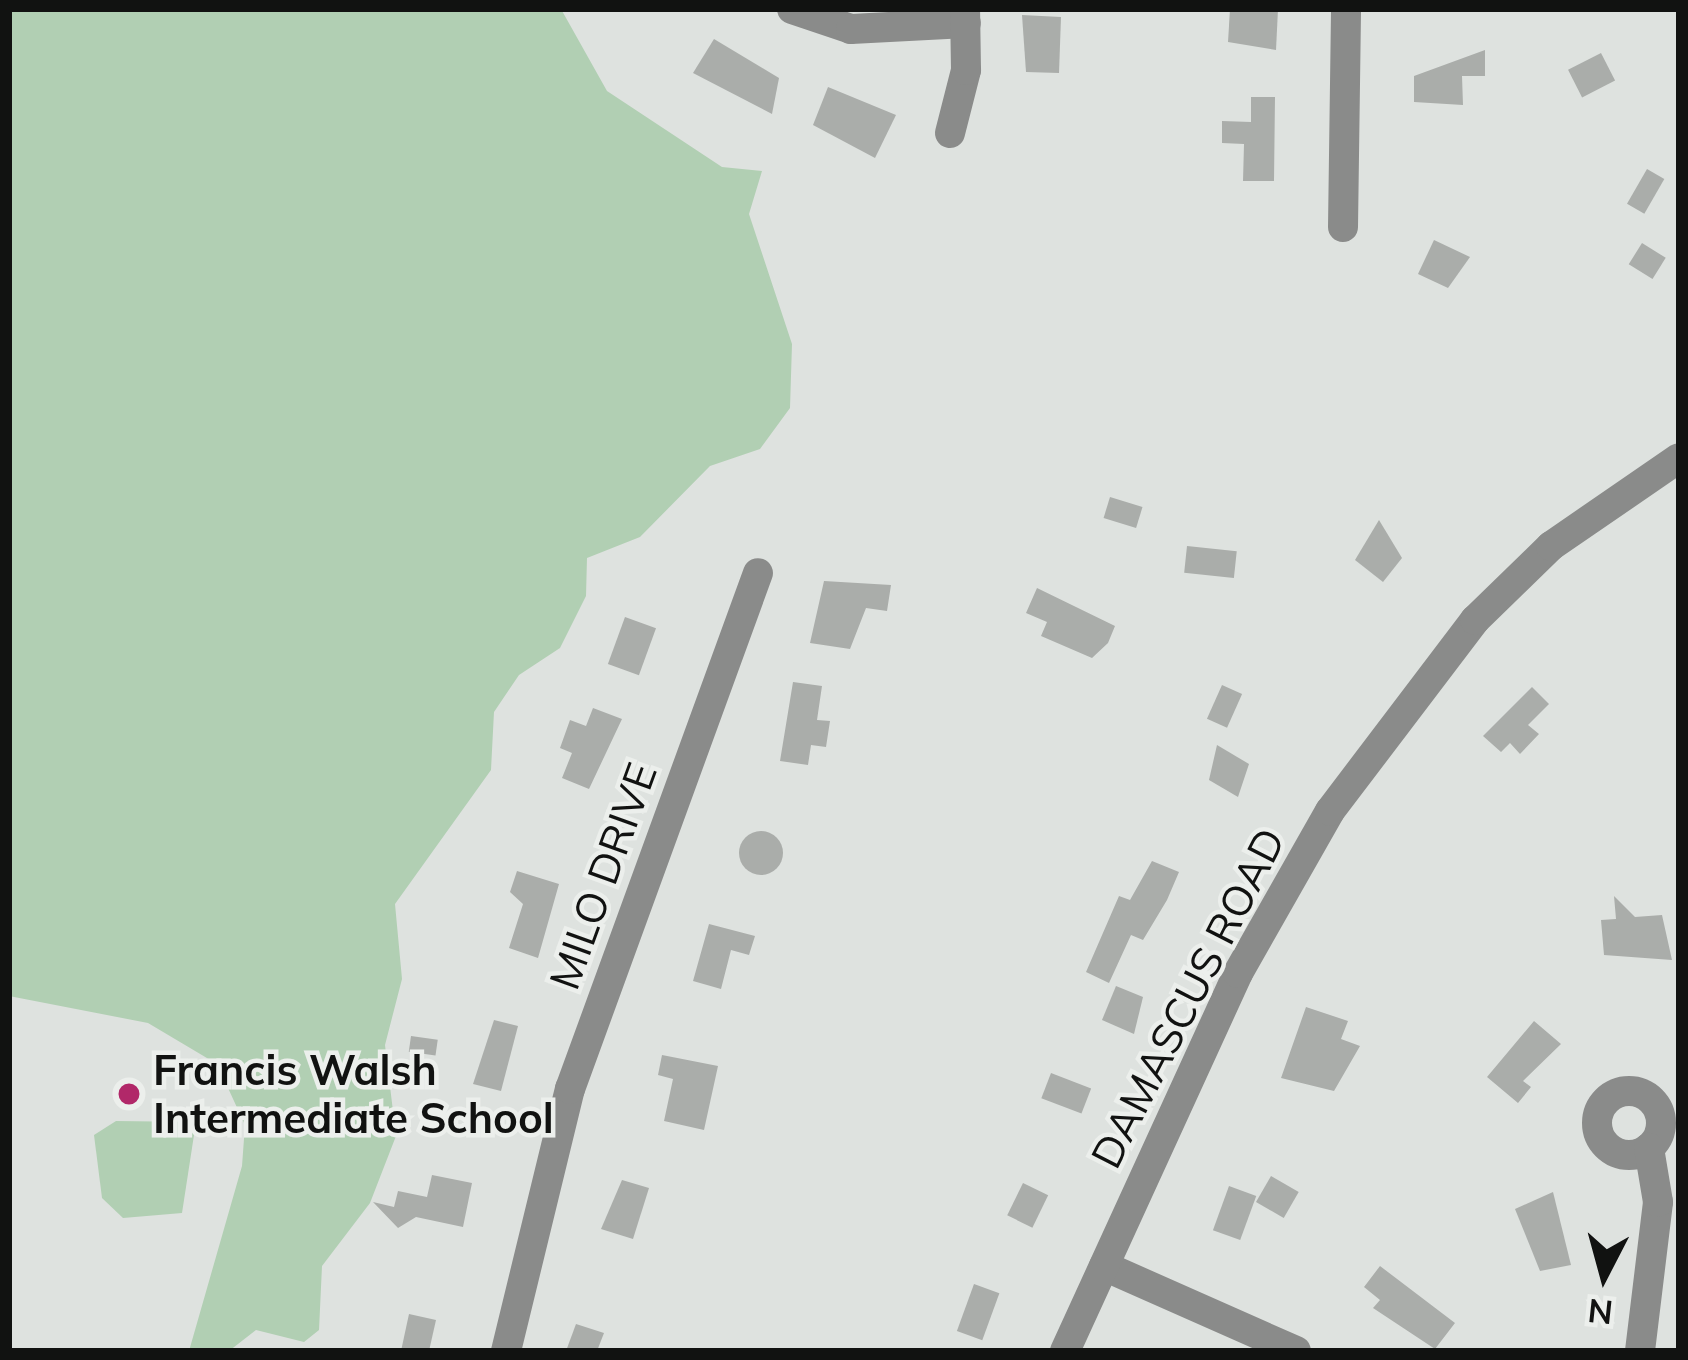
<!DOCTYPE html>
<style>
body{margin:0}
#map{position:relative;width:1688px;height:1360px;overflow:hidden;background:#dee2df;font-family:Mulish,sans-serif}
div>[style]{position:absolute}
.green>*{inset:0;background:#b1cfb3}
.building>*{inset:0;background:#aaadaa;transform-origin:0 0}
.round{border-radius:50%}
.minor>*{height:30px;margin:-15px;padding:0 15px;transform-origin:15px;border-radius:15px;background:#8a8b8a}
.minor>.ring{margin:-15px;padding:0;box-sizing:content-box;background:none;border:30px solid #8a8b8a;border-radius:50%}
.dots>*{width:33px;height:33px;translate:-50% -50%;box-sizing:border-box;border:6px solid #ecefec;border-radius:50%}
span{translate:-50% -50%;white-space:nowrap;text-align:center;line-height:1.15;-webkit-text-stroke:9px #ecefec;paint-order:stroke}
.street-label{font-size:42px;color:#111211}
.poi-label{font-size:42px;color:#111211;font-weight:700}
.left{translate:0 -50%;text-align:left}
.frame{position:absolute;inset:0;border:12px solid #111211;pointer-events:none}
.north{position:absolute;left:1544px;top:1216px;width:120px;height:120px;-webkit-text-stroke:9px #ecefec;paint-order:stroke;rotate:186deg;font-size:33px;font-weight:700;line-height:48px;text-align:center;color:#111211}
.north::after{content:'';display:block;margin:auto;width:42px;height:54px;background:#111211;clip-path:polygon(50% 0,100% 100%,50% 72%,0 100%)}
</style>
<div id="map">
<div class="green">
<i style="clip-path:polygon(9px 9px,561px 9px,607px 91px,722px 167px,762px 171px,749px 214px,792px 344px,790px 408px,760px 449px,710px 466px,640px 537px,587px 558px,586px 596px,560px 648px,519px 675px,494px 712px,491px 770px,395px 904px,402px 979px,385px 1045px,396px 1136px,370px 1203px,322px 1266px,319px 1330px,304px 1342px,256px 1330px,229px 1351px,189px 1351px,242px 1166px,245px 1125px,217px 1064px,148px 1023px,9px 996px)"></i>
<i style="clip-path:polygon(116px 1121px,196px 1122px,182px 1213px,123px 1218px,102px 1198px,94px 1135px)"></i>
</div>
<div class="building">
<i style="clip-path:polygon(1230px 9px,1278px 9px,1276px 50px,1228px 42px)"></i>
<i style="clip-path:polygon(1022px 15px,1061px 17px,1059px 73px,1026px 72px)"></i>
<i style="clip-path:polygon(714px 39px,779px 78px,772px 114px,693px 73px)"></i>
<i style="clip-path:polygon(1485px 50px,1485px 76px,1462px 76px,1463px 105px,1414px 102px,1414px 76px)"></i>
<i style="left:1601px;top:53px;width:31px;height:37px;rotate:63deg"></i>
<i style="clip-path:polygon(828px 87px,896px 115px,875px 158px,813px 125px)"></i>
<i style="clip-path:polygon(1251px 97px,1275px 97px,1274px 181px,1243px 181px,1244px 144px,1222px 143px,1222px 121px,1251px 122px)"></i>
<i style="left:1647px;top:169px;width:20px;height:40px;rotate:30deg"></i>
<i style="clip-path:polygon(1434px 240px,1470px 257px,1448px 288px,1418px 274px)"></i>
<i style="left:1642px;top:243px;width:28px;height:25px;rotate:32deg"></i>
<i style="left:1110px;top:497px;width:34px;height:22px;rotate:17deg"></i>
<i style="clip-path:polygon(1379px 520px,1402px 558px,1383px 582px,1355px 560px)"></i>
<i style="left:1187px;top:546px;width:50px;height:27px;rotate:6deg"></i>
<i style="clip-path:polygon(824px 581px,891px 585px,887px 611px,866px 608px,850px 649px,810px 643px)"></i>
<i style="clip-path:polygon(1037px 588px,1115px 626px,1108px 643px,1092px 658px,1041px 636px,1047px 622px,1026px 613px)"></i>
<i style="left:625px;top:617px;width:33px;height:50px;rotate:20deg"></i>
<i style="clip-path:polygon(793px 682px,822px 686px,817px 720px,830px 721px,826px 747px,811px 745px,808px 765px,780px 761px)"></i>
<i style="left:1222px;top:685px;width:22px;height:37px;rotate:24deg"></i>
<i style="clip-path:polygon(1532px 687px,1549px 704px,1528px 725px,1539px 734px,1520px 754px,1510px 743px,1501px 752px,1483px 736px)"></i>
<i style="clip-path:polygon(593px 708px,622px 719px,589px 789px,562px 778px,572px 753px,560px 748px,570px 720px,586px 726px)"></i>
<i style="clip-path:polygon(1217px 745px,1249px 764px,1238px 797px,1209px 780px)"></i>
<i class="round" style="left:739px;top:831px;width:44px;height:44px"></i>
<i style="clip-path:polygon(1152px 861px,1179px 872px,1167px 900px,1143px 940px,1131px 935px,1109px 983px,1086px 972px,1119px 896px,1130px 900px)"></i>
<i style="clip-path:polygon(517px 871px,559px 884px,538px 958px,509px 948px,523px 904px,510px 892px)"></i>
<i style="clip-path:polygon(1614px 896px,1635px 917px,1662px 915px,1672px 960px,1604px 955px,1601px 920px,1616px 919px)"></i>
<i style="clip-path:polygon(709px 924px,755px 936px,749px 955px,731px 950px,721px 989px,693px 981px)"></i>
<i style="clip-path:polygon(1116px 986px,1143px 997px,1134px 1034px,1102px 1020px)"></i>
<i style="clip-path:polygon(1306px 1007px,1348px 1021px,1341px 1039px,1360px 1046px,1334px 1091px,1281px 1078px)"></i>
<i style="clip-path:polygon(494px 1020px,518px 1026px,501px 1091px,473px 1084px)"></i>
<i style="clip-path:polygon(1534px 1021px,1561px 1044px,1523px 1081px,1531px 1087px,1518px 1103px,1487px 1077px)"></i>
<i style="left:411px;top:1036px;width:27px;height:16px;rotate:8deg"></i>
<i style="clip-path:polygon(662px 1055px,718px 1066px,704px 1130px,664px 1121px,673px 1079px,658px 1075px)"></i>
<i style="left:1051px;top:1073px;width:43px;height:27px;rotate:21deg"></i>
<i style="clip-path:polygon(432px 1175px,472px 1183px,463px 1227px,416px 1217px,398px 1228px,373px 1202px,394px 1207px,398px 1191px,427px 1197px)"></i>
<i style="left:1271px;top:1176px;width:32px;height:30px;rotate:30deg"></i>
<i style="clip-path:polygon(622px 1180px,649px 1188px,633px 1239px,601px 1229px)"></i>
<i style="left:1023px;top:1183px;width:28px;height:36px;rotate:26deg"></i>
<i style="left:1229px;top:1186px;width:29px;height:47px;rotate:20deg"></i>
<i style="clip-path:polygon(1553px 1192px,1571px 1265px,1540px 1271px,1515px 1209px)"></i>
<i style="clip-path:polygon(1380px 1266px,1455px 1323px,1435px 1349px,1373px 1308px,1380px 1300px,1364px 1287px)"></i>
<i style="left:974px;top:1284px;width:27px;height:50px;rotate:20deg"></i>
<i style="clip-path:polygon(409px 1314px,436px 1320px,429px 1351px,401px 1351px)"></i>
<i style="clip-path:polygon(576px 1324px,604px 1333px,597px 1351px,566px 1351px)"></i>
</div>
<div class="minor">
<i style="left:792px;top:9px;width:62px;rotate:18.7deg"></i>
<i style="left:851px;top:29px;width:115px;rotate:-3deg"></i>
<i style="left:950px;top:133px;width:65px;rotate:-75.7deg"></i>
<i style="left:966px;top:70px;width:61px;rotate:-90.9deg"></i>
<i style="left:1343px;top:227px;width:218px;rotate:-89.2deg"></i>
<i class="ring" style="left:1597px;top:1091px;width:34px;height:34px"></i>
<i style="left:1104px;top:1266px;width:210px;rotate:23.9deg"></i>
<i style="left:506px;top:1351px;width:270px;rotate:-76.3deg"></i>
<i style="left:570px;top:1089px;width:549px;rotate:-69.98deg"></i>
<i style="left:1065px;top:1351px;width:416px;rotate:-65.4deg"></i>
<i style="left:1238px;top:973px;width:186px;rotate:-60.4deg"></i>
<i style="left:1330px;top:811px;width:240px;rotate:-52.8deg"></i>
<i style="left:1475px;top:620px;width:106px;rotate:-44.2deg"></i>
<i style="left:1551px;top:546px;width:155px;rotate:-34.5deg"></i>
<i style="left:1640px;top:1351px;width:150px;rotate:-83.1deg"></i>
<i style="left:1658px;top:1202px;width:55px;rotate:-99.5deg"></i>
</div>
<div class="dots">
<i style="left:129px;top:1094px;background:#b12869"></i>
</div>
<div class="street-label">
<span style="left:603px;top:876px;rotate:-70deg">MILO DRIVE</span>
<span style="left:1188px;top:998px;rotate:-63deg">DAMASCUS ROAD</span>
</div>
<div class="poi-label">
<span class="left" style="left:153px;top:1094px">Francis Walsh<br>Intermediate School</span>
</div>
<div class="frame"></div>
<div class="north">N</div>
</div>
